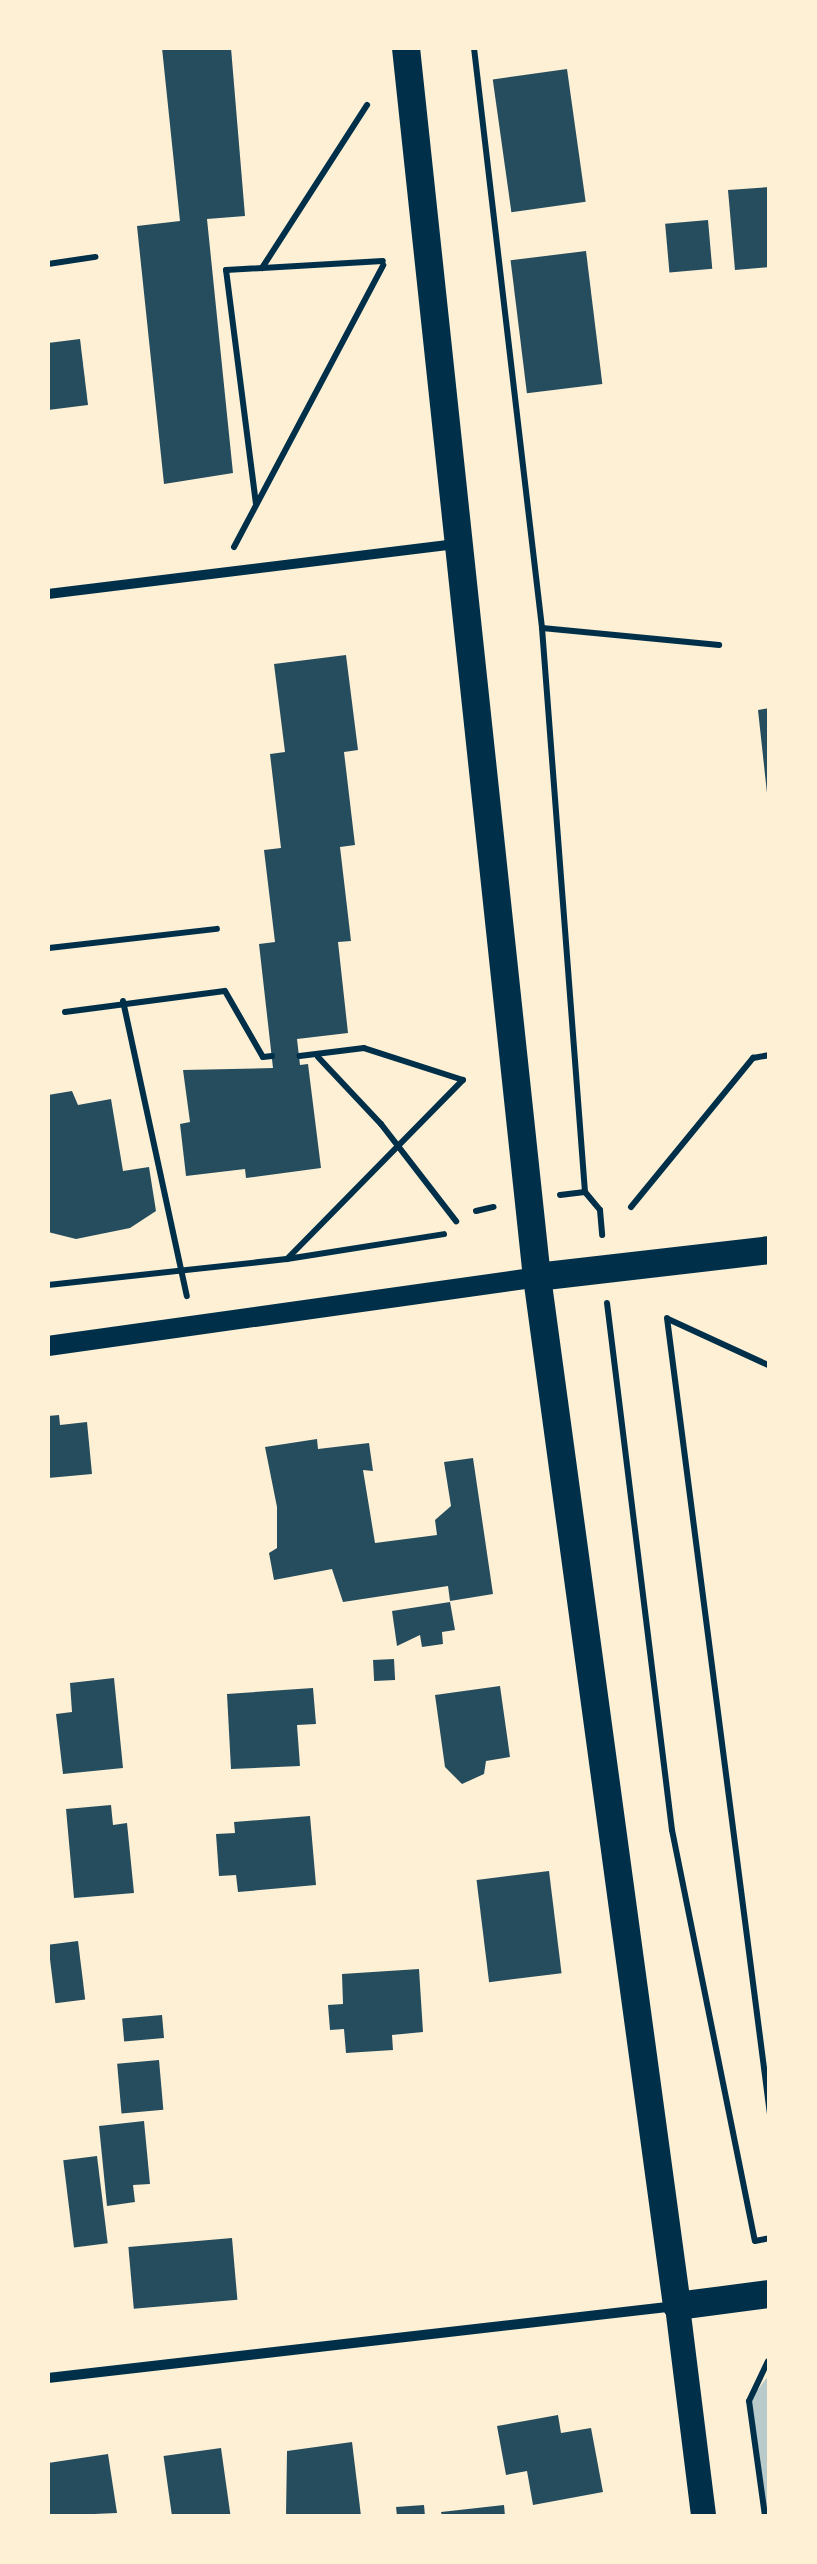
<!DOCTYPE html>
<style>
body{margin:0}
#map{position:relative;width:817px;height:2564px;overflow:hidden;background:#fdf0d5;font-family:"Public Sans",sans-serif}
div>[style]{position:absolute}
.green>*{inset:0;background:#b9caca}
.building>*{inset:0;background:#264d5e;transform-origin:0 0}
.path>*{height:6px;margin:-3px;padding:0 3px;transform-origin:3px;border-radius:3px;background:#003049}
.minor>*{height:10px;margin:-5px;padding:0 5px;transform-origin:5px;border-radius:5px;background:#003049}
.secondary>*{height:20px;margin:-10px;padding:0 10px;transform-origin:10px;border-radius:10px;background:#003049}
.primary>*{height:25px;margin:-12.5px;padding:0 12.5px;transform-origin:12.5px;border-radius:12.5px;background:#003049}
.trunk>*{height:28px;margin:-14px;padding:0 14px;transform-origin:14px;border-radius:14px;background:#003049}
span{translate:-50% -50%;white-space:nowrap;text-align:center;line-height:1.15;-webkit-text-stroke:9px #fdf0d5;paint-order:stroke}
.frame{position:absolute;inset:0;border:50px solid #fdf0d5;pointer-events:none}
</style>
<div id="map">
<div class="green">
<i style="clip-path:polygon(769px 2375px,769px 2516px,765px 2516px,749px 2401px)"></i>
</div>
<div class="building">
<i style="clip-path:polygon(162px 48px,231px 48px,245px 216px,207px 219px,233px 473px,164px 484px,137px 226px,180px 221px)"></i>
<i style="left:567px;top:69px;width:134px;height:75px;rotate:82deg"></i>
<i style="clip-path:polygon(770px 187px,770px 267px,735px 270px,728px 190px)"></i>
<i style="left:708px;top:220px;width:49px;height:43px;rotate:85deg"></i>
<i style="left:586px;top:251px;width:134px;height:76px;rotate:83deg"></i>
<i style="clip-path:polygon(80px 339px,88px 405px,48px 410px,48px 343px)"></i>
<i style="clip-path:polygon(346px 655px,358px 750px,344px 752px,355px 845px,340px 847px,351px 941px,338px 942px,348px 1033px,297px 1039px,300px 1065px,308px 1064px,321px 1168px,246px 1178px,245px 1169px,186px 1176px,180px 1124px,190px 1122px,183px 1070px,273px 1068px,259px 944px,275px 942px,264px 850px,281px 848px,270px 754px,285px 752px,274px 664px)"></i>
<i style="clip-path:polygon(770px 708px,770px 792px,767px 793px,758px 710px)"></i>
<i style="clip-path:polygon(72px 1091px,78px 1105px,111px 1099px,123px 1171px,149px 1167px,156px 1211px,130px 1228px,76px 1239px,48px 1232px,48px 1095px)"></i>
<i style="clip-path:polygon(59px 1415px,60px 1425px,87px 1422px,92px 1474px,48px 1478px,48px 1416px)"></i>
<i style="clip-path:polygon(317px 1439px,318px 1449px,369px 1443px,373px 1471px,363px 1470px,375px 1543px,437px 1535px,435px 1520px,451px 1506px,444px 1462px,473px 1458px,493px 1594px,450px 1601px,448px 1586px,343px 1602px,332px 1569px,274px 1580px,269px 1553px,277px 1548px,277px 1507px,265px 1447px)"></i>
<i style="clip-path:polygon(450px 1602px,455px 1630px,442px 1632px,443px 1644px,422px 1647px,420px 1635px,397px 1646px,392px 1611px)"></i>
<i style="left:394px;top:1659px;width:21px;height:21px;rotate:87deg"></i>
<i style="clip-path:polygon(114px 1678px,123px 1768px,63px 1774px,56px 1714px,72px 1712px,70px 1683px)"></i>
<i style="clip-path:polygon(500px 1686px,510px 1757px,486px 1761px,484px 1774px,462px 1784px,445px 1767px,435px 1695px)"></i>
<i style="clip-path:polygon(313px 1688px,316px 1724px,297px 1725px,300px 1766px,231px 1769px,227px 1694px)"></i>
<i style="clip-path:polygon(111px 1805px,113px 1825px,127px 1823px,134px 1893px,74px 1898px,66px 1809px)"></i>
<i style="clip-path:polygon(310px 1816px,316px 1885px,238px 1892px,236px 1875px,219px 1876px,216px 1834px,235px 1833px,234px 1822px)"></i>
<i style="left:549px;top:1871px;width:103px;height:73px;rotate:83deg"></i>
<i style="left:78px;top:1941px;width:59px;height:30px;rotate:83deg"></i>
<i style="clip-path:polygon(419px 1969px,423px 2032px,392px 2035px,393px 2050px,346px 2053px,344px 2029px,330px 2030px,328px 2005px,343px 2004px,342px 1974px)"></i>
<i style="left:162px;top:2015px;width:23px;height:40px;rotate:85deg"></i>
<i style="left:159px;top:2060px;width:50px;height:42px;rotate:85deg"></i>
<i style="clip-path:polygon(144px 2121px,150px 2184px,133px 2185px,135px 2202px,107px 2206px,99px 2126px)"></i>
<i style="left:97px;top:2156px;width:88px;height:34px;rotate:83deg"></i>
<i style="left:232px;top:2238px;width:62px;height:104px;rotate:85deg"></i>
<i style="clip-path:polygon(558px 2415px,561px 2433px,591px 2428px,603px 2492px,533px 2505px,527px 2471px,506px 2475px,497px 2426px)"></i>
<i style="clip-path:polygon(352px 2442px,361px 2516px,286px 2516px,287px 2451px)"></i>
<i style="left:221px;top:2448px;width:69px;height:58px;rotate:82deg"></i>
<i style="clip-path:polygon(108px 2454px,117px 2513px,48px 2516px,48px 2463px)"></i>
<i style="clip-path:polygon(424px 2505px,425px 2516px,397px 2516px,396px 2507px)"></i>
<i style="clip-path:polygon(504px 2505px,505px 2516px,442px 2516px,441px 2512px)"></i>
</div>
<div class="path">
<i style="left:474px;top:48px;width:584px;rotate:83.31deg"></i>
<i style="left:542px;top:628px;width:566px;rotate:85.64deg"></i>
<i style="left:585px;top:1192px;width:23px;rotate:50deg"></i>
<i style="left:600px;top:1210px;width:25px;rotate:85deg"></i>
<i style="left:48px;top:264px;width:48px;rotate:-8.5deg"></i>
<i style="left:262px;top:268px;width:194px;rotate:-57.2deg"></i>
<i style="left:256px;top:504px;width:236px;rotate:-97.3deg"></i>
<i style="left:226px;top:270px;width:157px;rotate:-3.3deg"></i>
<i style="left:234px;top:547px;width:319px;rotate:-62.1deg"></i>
<i style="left:542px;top:628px;width:178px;rotate:5.5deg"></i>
<i style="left:49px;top:948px;width:169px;rotate:-6.5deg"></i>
<i style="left:123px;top:1001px;width:302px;rotate:77.8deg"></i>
<i style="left:65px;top:1012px;width:161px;rotate:-7.5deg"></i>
<i style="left:225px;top:991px;width:76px;rotate:60.1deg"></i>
<i style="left:263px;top:1057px;width:9px;rotate:-6deg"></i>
<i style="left:318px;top:1057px;width:92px;rotate:46.8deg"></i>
<i style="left:381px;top:1124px;width:123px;rotate:52.3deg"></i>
<i style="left:560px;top:1195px;width:25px;rotate:-7deg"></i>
<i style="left:631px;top:1207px;width:193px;rotate:-50.7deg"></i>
<i style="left:753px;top:1058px;width:17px;rotate:-10deg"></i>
<i style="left:476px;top:1211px;width:18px;rotate:-13deg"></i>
<i style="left:287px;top:1259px;width:159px;rotate:-9deg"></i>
<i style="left:48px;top:1285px;width:240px;rotate:-6.2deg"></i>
<i style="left:287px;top:1259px;width:251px;rotate:-45.5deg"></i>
<i style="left:463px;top:1080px;width:104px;rotate:-162.1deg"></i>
<i style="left:364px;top:1048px;width:65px;rotate:173deg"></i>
<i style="left:607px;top:1303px;width:531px;rotate:82.97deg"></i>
<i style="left:672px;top:1830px;width:419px;rotate:78.6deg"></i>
<i style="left:755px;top:2241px;width:15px;rotate:-11deg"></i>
<i style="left:667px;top:1318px;width:803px;rotate:82.63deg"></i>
<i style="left:668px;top:1319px;width:112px;rotate:24.7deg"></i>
<i style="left:765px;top:2516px;width:116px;rotate:-97.9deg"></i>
<i style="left:749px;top:2401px;width:44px;rotate:-64.6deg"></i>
</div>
<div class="minor">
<i style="left:48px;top:594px;width:413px;rotate:-7deg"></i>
<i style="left:48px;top:2378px;width:632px;rotate:-6.54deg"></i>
</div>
<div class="secondary">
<i style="left:48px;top:1346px;width:494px;rotate:-8deg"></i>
</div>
<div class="primary">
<i style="left:677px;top:2306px;width:212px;rotate:82.9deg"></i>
</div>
<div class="trunk">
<i style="left:406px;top:48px;width:1236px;rotate:83.92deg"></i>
<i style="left:537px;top:1277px;width:1038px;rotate:82.25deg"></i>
<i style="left:677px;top:2306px;width:94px;rotate:-7.4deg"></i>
<i style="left:537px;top:1277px;width:235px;rotate:-6.6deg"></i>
</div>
<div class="frame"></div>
</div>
